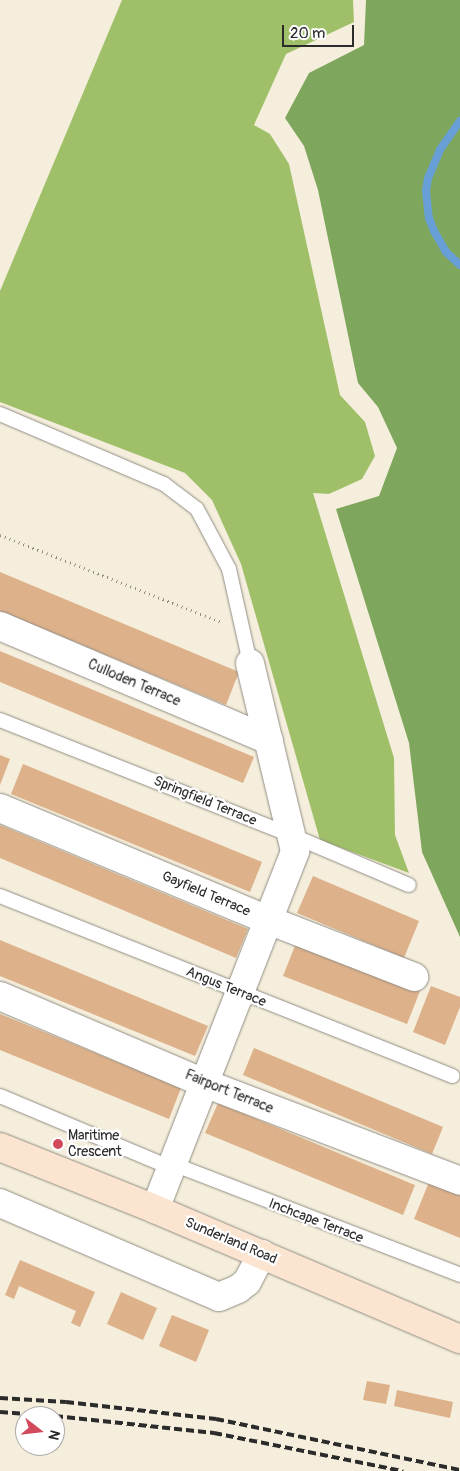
<!DOCTYPE html>
<html>
<head>
<meta charset="utf-8">
<style>
	body { margin:0 }
	#map { position:relative; width:460px; height:1471px; overflow:hidden; background:#f5eedc; font-family:Pangolin,sans-serif }
	div>[style] { position:absolute }
	.green>* { inset:0; background:#9fc069 }
	.forest>* { inset:0; background:#7fa65d }
	.stream>* { height:8px; margin:-4px; padding:0 4px; transform-origin:4px; border-radius:4px; background:#689fd6 }
	.building>* { inset:0; background:#ddb18a }
	.path>* { height:3px; margin-top:-1.5px; transform-origin:0; background:repeating-linear-gradient(90deg,#908c84 0 1px,transparent 0 5px) }
	.roads { filter:drop-shadow(0 0 1px #908c84) drop-shadow(0 0 1px #908c84) }
	.lane>* { height:14px; margin:-7px; padding:0 7px; transform-origin:7px; border-radius:7px; background:#fff }
	.street>* { height:28px; margin:-14px; padding:0 14px; transform-origin:14px; border-radius:14px; background:#fff }
	.secondary>* { height:28px; margin:-14px; padding:0 14px; transform-origin:14px; border-radius:14px; background:#fce5d0 }
	.rail>* { height:4px; margin-top:-2px; transform-origin:0; background:repeating-linear-gradient(90deg,#2b2b2b 0 8px,transparent 0 12px) }
	.dots>* { width:14px; height:14px; translate:-50% -50%; box-sizing:border-box; border:2px solid #fff; border-radius:50% }
	span { translate:-50% -50%; white-space:nowrap; text-align:center; line-height:1.15; -webkit-text-stroke:4.5px #fff; paint-order:stroke }
	.street-label { font-size:14px; color:#2b2b2b }
	.poi-label { font-size:14px; color:#2b2b2b }
	.left { translate:0 -50%; text-align:left }
	.north { position:absolute; left:15px; top:1406px; width:50px; height:50px; box-sizing:border-box; background:#fff; border:1px solid #aaa; border-radius:50%; rotate:106deg; font-size:14px; font-weight:700; line-height:20px; text-align:center; color:#2b2b2b }
	.north::after { content:''; display:block; margin:auto; width:18px; height:22px; background:#d1495b; clip-path:polygon(50% 0,100% 100%,50% 72%,0 100%) }
	.scale { position:absolute; left:282px; top:25px; width:72px; height:22px; box-sizing:border-box; border:2px solid #2b2b2b; border-top:0; padding-left:6px; font-size:15px; line-height:18px; white-space:nowrap; color:#2b2b2b; -webkit-text-stroke:4px #fff; paint-order:stroke }
</style>
</head>
<body>
<div id="map">
	<div class="green">
		<i style="clip-path:polygon(122px 0,353px 0,354px 22px,286px 54px,254px 125px,270px 134px,289px 164px,340px 395px,365px 422px,375px 456px,362px 479px,329px 494px,313px 493px,394px 758px,395px 835px,409px 873px,320px 840px,241px 564px,212px 500px,185px 473px,0 402px,0 291px)"></i>
	</div>
	<div class="forest">
		<i style="clip-path:polygon(366px 0,460px 0,460px 937px,422px 852px,409px 743px,336px 509px,379px 496px,397px 448px,378px 407px,358px 383px,318px 190px,304px 146px,285px 118px,309px 73px,364px 45px)"></i>
	</div>
	<div class="stream">
		<i style="left:460px;top:121px;width:35px;rotate:125deg"></i>
		<i style="left:440px;top:150px;width:30px;rotate:113deg"></i>
		<i style="left:428px;top:178px;width:13px;rotate:99deg"></i>
		<i style="left:426px;top:191px;width:27px;rotate:84deg"></i>
		<i style="left:429px;top:218px;width:14px;rotate:69deg"></i>
		<i style="left:434px;top:231px;width:24px;rotate:60deg"></i>
		<i style="left:446px;top:252px;width:19px;rotate:43deg"></i>
	</div>
	<div class="building">
		<i style="clip-path:polygon(0 572px,239px 672px,226px 705px,0 611px)"></i>
		<i style="clip-path:polygon(0 651px,254px 757px,243px 783px,0 682px)"></i>
		<i style="clip-path:polygon(0 755px,10px 759px,0 785px)"></i>
		<i style="clip-path:polygon(23px 764px,262px 862px,250px 892px,11px 794px)"></i>
		<i style="clip-path:polygon(0 825px,248px 929px,236px 958px,0 858px)"></i>
		<i style="clip-path:polygon(313px 876px,419px 921px,404px 958px,297px 913px)"></i>
		<i style="clip-path:polygon(0 940px,208px 1026px,195px 1056px,0 976px)"></i>
		<i style="clip-path:polygon(296px 943px,420px 991px,407px 1024px,283px 976px)"></i>
		<i style="clip-path:polygon(431px 986px,460px 997px,460px 1007px,445px 1045px,413px 1032px)"></i>
		<i style="clip-path:polygon(0 1014px,181px 1088px,169px 1119px,0 1050px)"></i>
		<i style="clip-path:polygon(254px 1048px,443px 1127px,432px 1154px,243px 1075px)"></i>
		<i style="clip-path:polygon(218px 1103px,415px 1185px,403px 1215px,205px 1133px)"></i>
		<i style="clip-path:polygon(429px 1182px,460px 1194px,460px 1238px,414px 1219px)"></i>
		<i style="clip-path:polygon(20px 1260px,95px 1292px,80px 1327px,71px 1323px,76px 1311px,19px 1286px,14px 1299px,5px 1295px)"></i>
		<i style="clip-path:polygon(121px 1292px,157px 1308px,143px 1340px,107px 1324px)"></i>
		<i style="clip-path:polygon(172px 1315px,209px 1330px,196px 1362px,159px 1346px)"></i>
		<i style="clip-path:polygon(367px 1381px,390px 1385px,386px 1404px,363px 1400px)"></i>
		<i style="clip-path:polygon(397px 1390px,453px 1402px,450px 1418px,394px 1406px)"></i>
	</div>
	<div class="path">
		<i style="left:0;top:535px;width:238px;rotate:21.5deg"></i>
	</div>
	<div class="roads">
		<div class="lane">
			<i style="left:0;top:414px;width:178px;rotate:23.1deg"></i>
			<i style="left:164px;top:484px;width:41px;rotate:37.1deg"></i>
			<i style="left:197px;top:509px;width:68px;rotate:61.9deg"></i>
			<i style="left:229px;top:569px;width:96px;rotate:77.4deg"></i>
			<i style="left:0;top:720px;width:313px;rotate:21.6deg"></i>
			<i style="left:291px;top:835px;width:128px;rotate:23deg"></i>
			<i style="left:0;top:896px;width:487px;rotate:21.7deg"></i>
			<i style="left:0;top:1096px;width:186px;rotate:22.8deg"></i>
			<i style="left:173px;top:1164px;width:308px;rotate:21.1deg"></i>
		</div>
		<div class="street">
			<i style="left:0;top:626px;width:292px;rotate:23deg"></i>
			<i style="left:0;top:808px;width:290px;rotate:22.7deg"></i>
			<i style="left:268px;top:920px;width:157px;rotate:21.3deg"></i>
			<i style="left:0;top:996px;width:222px;rotate:23.1deg"></i>
			<i style="left:204px;top:1083px;width:274px;rotate:20.9deg"></i>
			<i style="left:0;top:1203px;width:238px;rotate:23.2deg"></i>
			<i style="left:219px;top:1297px;width:21px;rotate:-23deg"></i>
			<i style="left:238px;top:1289px;width:11px;rotate:-38deg"></i>
			<i style="left:247px;top:1282px;width:32px;rotate:-62deg"></i>
			<i style="left:155px;top:1209px;width:384px;rotate:-68.6deg"></i>
			<i style="left:295px;top:851px;width:193px;rotate:-103.5deg"></i>
		</div>
		<div class="secondary">
			<i style="left:0;top:1147px;width:167px;rotate:21.8deg"></i>
			<i style="left:155px;top:1209px;width:332px;rotate:23.1deg"></i>
		</div>
	</div>
	<div class="rail">
		<i style="left:0;top:1398px;width:66px;rotate:3.5deg"></i>
		<i style="left:66px;top:1402px;width:151px;rotate:6.5deg"></i>
		<i style="left:216px;top:1419px;width:249px;rotate:11.8deg"></i>
		<i style="left:0;top:1412px;width:53px;rotate:4.3deg"></i>
		<i style="left:55px;top:1416px;width:160px;rotate:6.1deg"></i>
		<i style="left:214px;top:1433px;width:193px;rotate:11.4deg"></i>
	</div>
	<div class="dots">
		<i style="left:58px;top:1144px;background:#d1495b"></i>
	</div>
	<div class="street-label">
		<span style="left:134px;top:683px;rotate:23deg">Culloden Terrace</span>
		<span style="left:205px;top:801px;rotate:22deg">Springfield Terrace</span>
		<span style="left:206px;top:894px;rotate:23deg">Gayfield Terrace</span>
		<span style="left:226px;top:987px;rotate:22deg">Angus Terrace</span>
		<span style="left:229px;top:1092px;rotate:22deg">Fairport Terrace</span>
		<span style="left:316px;top:1221px;rotate:21deg">Inchcape Terrace</span>
		<span style="left:231px;top:1241px;rotate:23deg">Sunderland Road</span>
	</div>
	<div class="poi-label">
		<span class="left" style="left:68px;top:1144px">Maritime<br>Crescent</span>
	</div>
	<div class="north">N</div>
	<div class="scale">20 m</div>
</div>
</body>
</html>
